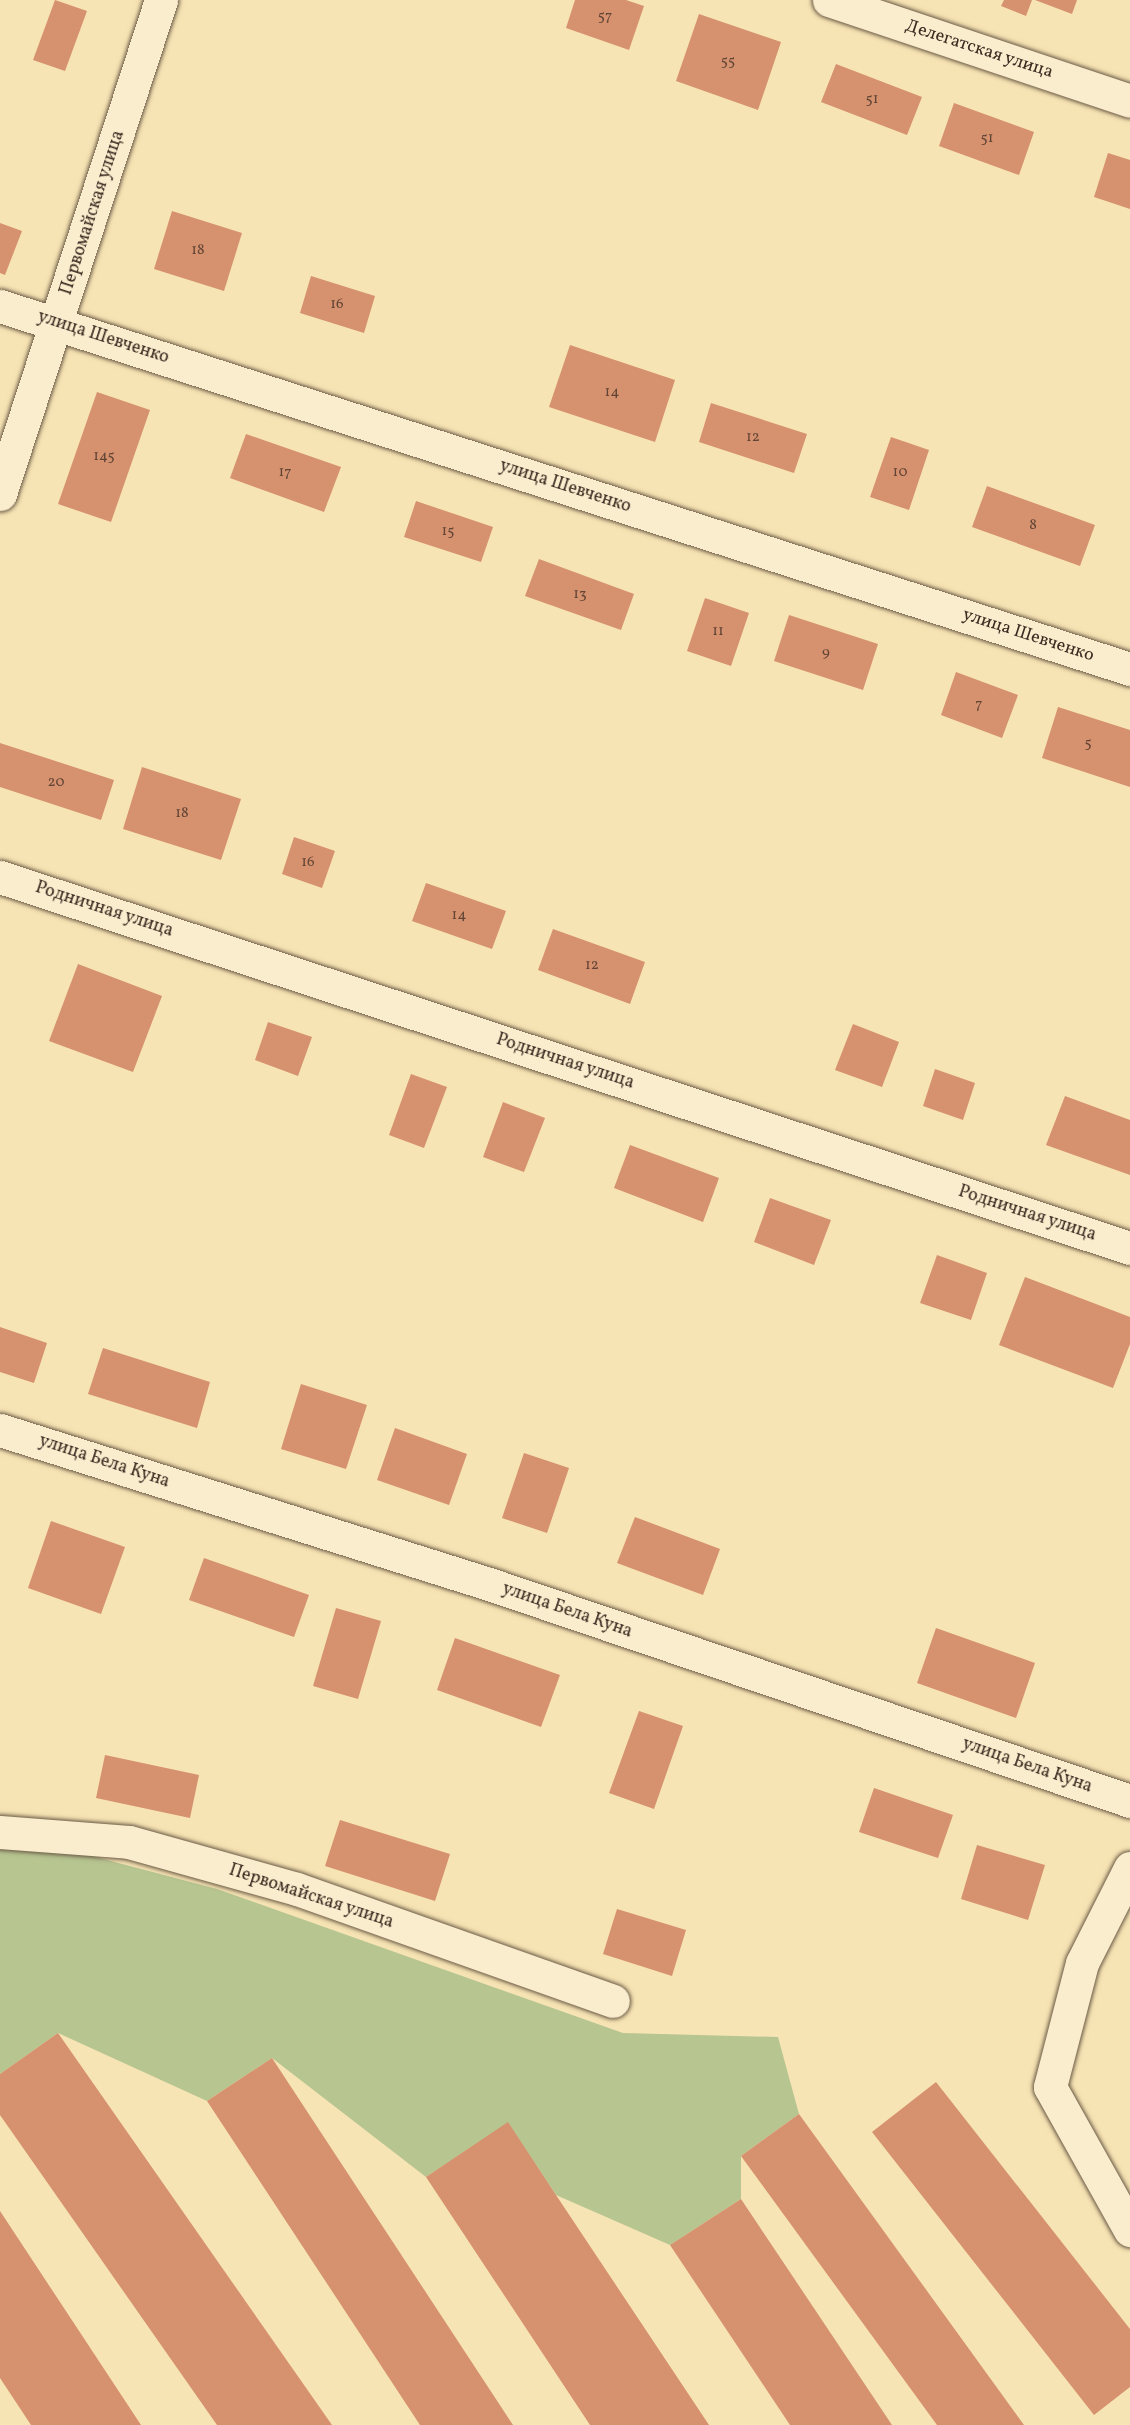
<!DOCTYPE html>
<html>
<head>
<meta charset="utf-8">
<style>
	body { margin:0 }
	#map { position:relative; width:1130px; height:2425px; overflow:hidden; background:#f7e4b4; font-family:Vollkorn,serif }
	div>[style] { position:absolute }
	.green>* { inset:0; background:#b7c591 }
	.building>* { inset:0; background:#d6916f }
	.roads { filter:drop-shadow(0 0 2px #6b5a46) drop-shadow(0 0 2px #6b5a46) }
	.minor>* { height:33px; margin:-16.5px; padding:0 16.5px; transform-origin:16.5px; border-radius:16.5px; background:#faedce }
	span { translate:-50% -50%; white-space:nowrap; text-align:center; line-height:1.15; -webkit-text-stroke:6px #faedce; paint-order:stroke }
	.number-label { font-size:15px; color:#624535 }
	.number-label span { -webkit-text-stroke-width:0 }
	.street-label { font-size:18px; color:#3c2c22 }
</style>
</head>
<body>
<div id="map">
	<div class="green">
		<i style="clip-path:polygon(0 1841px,58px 1847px,217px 1889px,623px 2033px,778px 2037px,799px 2114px,741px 2156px,741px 2199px,670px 2245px,556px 2195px,508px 2123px,426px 2177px,272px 2058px,207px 2101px,58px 2033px,0 2074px)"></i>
	</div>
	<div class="building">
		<i style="clip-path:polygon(55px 0,87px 11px,65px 71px,33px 60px)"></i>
		<i style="clip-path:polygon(575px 0,626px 0,644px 6px,629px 50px,566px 28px)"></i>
		<i style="clip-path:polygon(1004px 0,1032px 0,1026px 16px,1001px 6px)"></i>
		<i style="clip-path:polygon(1035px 0,1077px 0,1072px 14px)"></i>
		<i style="clip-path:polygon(699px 14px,781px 42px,758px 110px,676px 81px)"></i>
		<i style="clip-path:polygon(836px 64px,922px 97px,907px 135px,821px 102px)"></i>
		<i style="clip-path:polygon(954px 103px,1034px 132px,1019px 175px,939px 146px)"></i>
		<i style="clip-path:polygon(1108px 153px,1130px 160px,1130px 209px,1094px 197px)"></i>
		<i style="clip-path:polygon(172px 211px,242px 233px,224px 291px,154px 269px)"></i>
		<i style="clip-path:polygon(0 223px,22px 231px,5px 275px,0 273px)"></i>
		<i style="clip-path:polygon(311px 276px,375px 296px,364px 333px,300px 313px)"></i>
		<i style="clip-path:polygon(570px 345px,675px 380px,655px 442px,549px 407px)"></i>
		<i style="clip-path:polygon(97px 392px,150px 410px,111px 522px,58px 504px)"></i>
		<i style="clip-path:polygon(711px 403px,807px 434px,794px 473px,699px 442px)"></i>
		<i style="clip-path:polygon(246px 434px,341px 467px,324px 512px,230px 478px)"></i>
		<i style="clip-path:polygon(891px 437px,929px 450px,909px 510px,870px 497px)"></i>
		<i style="clip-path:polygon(987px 486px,1095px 525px,1080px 566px,972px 527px)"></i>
		<i style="clip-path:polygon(416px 501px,493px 527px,481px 562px,404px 537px)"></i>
		<i style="clip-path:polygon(539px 559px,634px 594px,621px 630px,525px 596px)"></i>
		<i style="clip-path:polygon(705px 598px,749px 613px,731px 666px,687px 651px)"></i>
		<i style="clip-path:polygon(789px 615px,878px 644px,863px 690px,774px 661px)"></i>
		<i style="clip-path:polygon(956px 672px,1018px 695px,1002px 738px,941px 715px)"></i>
		<i style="clip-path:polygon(1058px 707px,1130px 730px,1130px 787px,1042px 758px)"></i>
		<i style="clip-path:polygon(0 743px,114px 780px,101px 820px,0 787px)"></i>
		<i style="clip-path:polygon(142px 767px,241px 799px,221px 860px,123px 829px)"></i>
		<i style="clip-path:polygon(294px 837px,335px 851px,322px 888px,282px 874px)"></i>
		<i style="clip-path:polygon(426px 883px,506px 911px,492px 949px,412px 921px)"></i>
		<i style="clip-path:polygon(553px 929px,645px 962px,630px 1004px,538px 970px)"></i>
		<i style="clip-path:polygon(78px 964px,162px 996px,133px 1072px,49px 1041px)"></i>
		<i style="clip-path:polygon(268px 1022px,312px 1037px,298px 1076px,255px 1060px)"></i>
		<i style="clip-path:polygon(853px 1024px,899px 1042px,882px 1087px,835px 1070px)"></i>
		<i style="clip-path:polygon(935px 1069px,975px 1083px,963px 1120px,923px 1106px)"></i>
		<i style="clip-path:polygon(411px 1074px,447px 1087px,424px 1148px,389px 1135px)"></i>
		<i style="clip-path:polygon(1065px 1096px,1130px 1120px,1130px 1175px,1046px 1145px)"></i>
		<i style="clip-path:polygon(503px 1102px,545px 1118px,524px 1172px,483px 1157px)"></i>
		<i style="clip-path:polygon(630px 1145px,719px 1178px,703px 1222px,614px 1188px)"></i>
		<i style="clip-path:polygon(770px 1198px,831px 1220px,814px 1265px,754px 1242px)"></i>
		<i style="clip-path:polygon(937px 1255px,987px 1273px,971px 1320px,920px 1303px)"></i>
		<i style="clip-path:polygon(1025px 1277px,1130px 1317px,1130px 1344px,1113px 1388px,999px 1345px)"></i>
		<i style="clip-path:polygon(0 1327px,47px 1343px,34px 1383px,0 1372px)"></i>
		<i style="clip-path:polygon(103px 1348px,210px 1382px,197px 1428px,88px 1394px)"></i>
		<i style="clip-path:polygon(301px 1384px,367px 1405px,346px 1469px,281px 1449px)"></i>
		<i style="clip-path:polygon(395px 1428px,467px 1454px,449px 1505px,377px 1480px)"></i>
		<i style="clip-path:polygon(524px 1453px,569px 1468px,547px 1533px,502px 1518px)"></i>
		<i style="clip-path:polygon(635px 1517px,720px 1549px,703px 1595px,617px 1563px)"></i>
		<i style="clip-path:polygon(51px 1521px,125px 1547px,101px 1614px,28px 1588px)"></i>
		<i style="clip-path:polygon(204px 1558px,309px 1595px,294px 1637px,189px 1600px)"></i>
		<i style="clip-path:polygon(336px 1608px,381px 1621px,358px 1699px,313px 1686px)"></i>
		<i style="clip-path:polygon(936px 1628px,1035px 1663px,1016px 1718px,917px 1683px)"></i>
		<i style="clip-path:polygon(455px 1638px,560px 1675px,541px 1727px,437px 1690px)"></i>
		<i style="clip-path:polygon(639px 1711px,683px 1726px,654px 1809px,609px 1793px)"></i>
		<i style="clip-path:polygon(105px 1755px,199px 1775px,190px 1818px,96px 1798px)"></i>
		<i style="clip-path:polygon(874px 1788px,953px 1815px,938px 1858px,859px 1832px)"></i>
		<i style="clip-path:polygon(340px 1820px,450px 1854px,435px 1901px,325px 1866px)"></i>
		<i style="clip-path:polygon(977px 1845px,1045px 1865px,1028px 1920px,961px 1899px)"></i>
		<i style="clip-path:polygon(617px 1909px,686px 1930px,672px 1976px,603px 1954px)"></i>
		<i style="clip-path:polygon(58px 2033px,332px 2425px,217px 2425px,0 2115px,0 2074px)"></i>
		<i style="clip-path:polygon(272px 2058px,513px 2425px,420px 2425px,207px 2101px)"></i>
		<i style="clip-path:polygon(936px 2082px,1130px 2329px,1130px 2387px,1094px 2415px,872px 2132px)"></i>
		<i style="clip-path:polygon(799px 2114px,1024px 2425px,937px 2425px,741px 2156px)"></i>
		<i style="clip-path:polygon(508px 2122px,556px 2195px,709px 2425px,590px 2425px,426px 2177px)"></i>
		<i style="clip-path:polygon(741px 2199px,892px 2425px,790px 2425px,670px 2245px)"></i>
		<i style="clip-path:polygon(0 2211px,141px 2425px,31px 2425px,0 2378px)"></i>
	</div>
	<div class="roads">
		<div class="minor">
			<i style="left:829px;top:0;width:317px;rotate:18.5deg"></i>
			<i style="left:0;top:306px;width:1187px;rotate:17.81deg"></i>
			<i style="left:0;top:494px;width:520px;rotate:-71.95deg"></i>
			<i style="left:0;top:877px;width:1189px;rotate:18.18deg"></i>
			<i style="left:0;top:1430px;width:513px;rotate:17.48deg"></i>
			<i style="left:489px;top:1584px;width:677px;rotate:18.7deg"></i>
			<i style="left:0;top:1832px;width:129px;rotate:4.4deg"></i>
			<i style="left:129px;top:1842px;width:174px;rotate:15.6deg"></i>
			<i style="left:297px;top:1889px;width:335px;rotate:19.5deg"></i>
			<i style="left:1130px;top:1868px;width:106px;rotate:116.8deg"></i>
			<i style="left:1082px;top:1963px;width:128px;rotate:104.5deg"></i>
			<i style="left:1050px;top:2087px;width:164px;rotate:60.8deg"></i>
		</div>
	</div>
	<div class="number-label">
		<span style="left:605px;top:17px">57</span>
		<span style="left:728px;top:62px">55</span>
		<span style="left:872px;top:100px">51</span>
		<span style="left:987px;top:139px">51</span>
		<span style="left:198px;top:251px">18</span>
		<span style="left:337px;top:305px">16</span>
		<span style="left:612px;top:393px">14</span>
		<span style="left:753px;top:438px">12</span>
		<span style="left:104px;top:457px">145</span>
		<span style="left:285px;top:473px">17</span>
		<span style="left:900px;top:473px">10</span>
		<span style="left:1033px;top:526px">8</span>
		<span style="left:448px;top:532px">15</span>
		<span style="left:580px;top:595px">13</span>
		<span style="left:718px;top:632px">11</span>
		<span style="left:826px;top:653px">9</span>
		<span style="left:979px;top:705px">7</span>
		<span style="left:1088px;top:744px">5</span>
		<span style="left:56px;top:783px">20</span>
		<span style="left:182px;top:814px">18</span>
		<span style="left:308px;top:863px">16</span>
		<span style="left:459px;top:916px">14</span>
		<span style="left:592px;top:966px">12</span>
	</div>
	<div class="street-label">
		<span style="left:979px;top:50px;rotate:18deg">Делегатская улица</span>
		<span style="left:93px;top:213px;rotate:-72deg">Первомайская улица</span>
		<span style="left:103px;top:338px;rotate:18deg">улица Шевченко</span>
		<span style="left:565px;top:487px;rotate:18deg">улица Шевченко</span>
		<span style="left:1028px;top:636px;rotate:18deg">улица Шевченко</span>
		<span style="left:104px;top:910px;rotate:18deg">Родничная улица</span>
		<span style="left:565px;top:1062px;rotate:18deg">Родничная улица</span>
		<span style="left:1027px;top:1214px;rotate:18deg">Родничная улица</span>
		<span style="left:104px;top:1462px;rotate:18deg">улица Бела Куна</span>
		<span style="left:567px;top:1611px;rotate:19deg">улица Бела Куна</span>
		<span style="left:1027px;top:1766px;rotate:19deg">улица Бела Куна</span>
		<span style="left:311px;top:1897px;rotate:18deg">Первомайская улица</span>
	</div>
</div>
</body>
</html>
